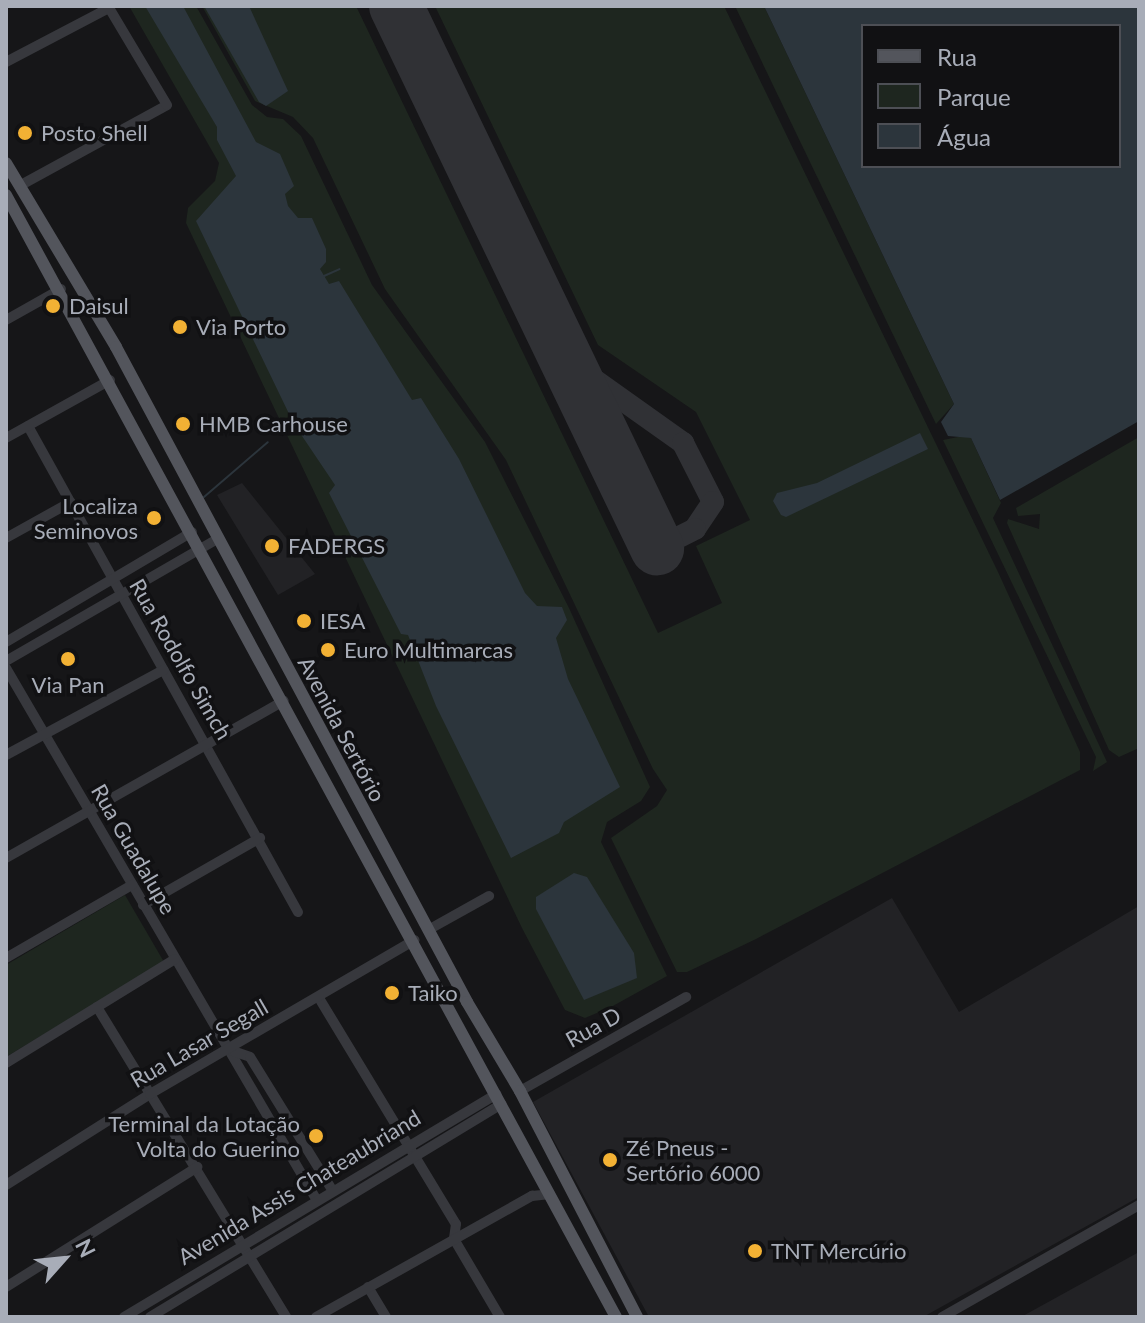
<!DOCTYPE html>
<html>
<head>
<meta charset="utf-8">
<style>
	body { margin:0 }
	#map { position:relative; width:1145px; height:1323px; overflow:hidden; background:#161618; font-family:Lato,sans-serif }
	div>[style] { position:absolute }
	.built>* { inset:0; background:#222225 }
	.green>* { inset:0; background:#1e261f }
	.water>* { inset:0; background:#2c353c }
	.stream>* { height:2px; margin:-1px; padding:0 1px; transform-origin:1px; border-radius:1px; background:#2c353c }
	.taxiway>* { height:22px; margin:-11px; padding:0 11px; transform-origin:11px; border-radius:11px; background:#303135 }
	.runway>* { height:54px; margin:-27px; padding:0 27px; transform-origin:27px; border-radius:27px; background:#303135 }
	.minor>* { height:10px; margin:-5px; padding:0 5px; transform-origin:5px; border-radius:5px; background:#37383d }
	.major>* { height:12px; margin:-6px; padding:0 6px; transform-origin:6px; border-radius:6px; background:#53555c }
	.dots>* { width:22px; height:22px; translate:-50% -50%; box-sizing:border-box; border:4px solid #111113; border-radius:50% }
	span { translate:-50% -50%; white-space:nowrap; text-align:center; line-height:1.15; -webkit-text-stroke:7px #111113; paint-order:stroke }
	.poi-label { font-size:22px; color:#a8adb8 }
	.left { translate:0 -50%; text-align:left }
	.right { translate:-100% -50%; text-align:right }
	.street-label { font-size:22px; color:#a8adb8 }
	.frame { position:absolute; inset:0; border:8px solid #a8adb8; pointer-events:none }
	.legend { position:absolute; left:861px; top:24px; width:260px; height:144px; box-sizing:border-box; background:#111113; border:2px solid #4d4f55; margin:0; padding:10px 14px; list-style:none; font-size:24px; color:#a8adb8 }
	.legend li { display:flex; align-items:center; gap:16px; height:40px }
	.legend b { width:40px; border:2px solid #4d4f55 }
	.north { position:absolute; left:24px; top:1219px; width:80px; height:80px; -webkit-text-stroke:6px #111113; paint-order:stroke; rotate:63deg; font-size:22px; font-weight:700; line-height:32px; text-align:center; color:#a8adb8 }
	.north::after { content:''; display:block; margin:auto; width:28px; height:36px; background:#a8adb8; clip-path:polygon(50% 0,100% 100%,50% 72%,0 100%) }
</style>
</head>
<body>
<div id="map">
	<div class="built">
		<i style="clip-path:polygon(242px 483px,315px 574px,278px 595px,217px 495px)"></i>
		<i style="clip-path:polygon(892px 898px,959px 1012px,1139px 906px,1139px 1197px,923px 1317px,649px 1317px,533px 1102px)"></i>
		<i style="clip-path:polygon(1139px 1252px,1139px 1317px,1021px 1317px)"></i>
	</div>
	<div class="green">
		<i style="clip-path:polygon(129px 6px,196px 6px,252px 105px,267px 117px,283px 119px,301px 136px,372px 285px,485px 442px,569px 608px,650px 787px,641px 801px,607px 822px,601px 842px,667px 976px,611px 1007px,585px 1018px,565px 1010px,522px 928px,186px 223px,188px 208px,215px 181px,219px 163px)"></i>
		<i style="clip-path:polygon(202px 6px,356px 6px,658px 633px,722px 603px,696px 546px,750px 520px,696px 412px,598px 345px,435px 6px,724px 6px,998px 572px,1080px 752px,1080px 770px,756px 939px,687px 972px,677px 972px,611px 838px,657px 806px,667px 790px,653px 769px,506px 460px,385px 289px,313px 138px,293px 117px,255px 101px)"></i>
		<i style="clip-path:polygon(735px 6px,764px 6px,954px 404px,936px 424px)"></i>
		<i style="clip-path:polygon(963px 436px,971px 438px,1001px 503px,993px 518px,1107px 762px,1093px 771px,1096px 757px,943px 440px)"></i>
		<i style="clip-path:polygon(1139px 437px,1139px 748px,1119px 757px,1109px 750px,1007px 523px,1008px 519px,1039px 529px,1040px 514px,1018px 516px,1016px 508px)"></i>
		<i style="clip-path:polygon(125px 895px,164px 962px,6px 1057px,6px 965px)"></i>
	</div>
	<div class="water">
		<i style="clip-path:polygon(145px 6px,183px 6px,256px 142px,280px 154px,294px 186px,285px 194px,288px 206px,298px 218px,312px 218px,326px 249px,326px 262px,320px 269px,329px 284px,339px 281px,412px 400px,421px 398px,459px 459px,525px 593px,537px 606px,562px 607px,567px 620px,556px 638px,568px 679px,620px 787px,564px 822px,559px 833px,511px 858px,436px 706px,408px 635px,401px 634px,329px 493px,335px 485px,300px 433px,287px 424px,292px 420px,196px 221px,236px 176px,217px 140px,217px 127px)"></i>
		<i style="clip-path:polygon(204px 6px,249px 6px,288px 91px,266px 106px,259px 102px)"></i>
		<i style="clip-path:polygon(evenodd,764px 6px,1139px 6px,1139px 421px,1000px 500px,971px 438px,948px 436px,941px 422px,954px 404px,764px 6px,863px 26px,1119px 26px,1119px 166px,863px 166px,863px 26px)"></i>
		<i style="clip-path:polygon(920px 433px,928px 449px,786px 517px,781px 515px,773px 501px,777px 493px,817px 483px)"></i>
		<i style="clip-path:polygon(574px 873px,587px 877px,634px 953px,637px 978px,584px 1000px,536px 909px,536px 897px)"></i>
	</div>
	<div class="stream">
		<i style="left:324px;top:276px;width:17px;rotate:-24deg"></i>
		<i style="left:204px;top:497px;width:84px;rotate:-40.7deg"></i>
	</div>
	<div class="taxiway">
		<i style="left:528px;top:280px;width:103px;rotate:60.2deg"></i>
		<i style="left:579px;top:369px;width:128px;rotate:35.4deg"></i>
		<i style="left:683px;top:443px;width:66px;rotate:63deg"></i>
		<i style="left:713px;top:502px;width:32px;rotate:124deg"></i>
		<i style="left:695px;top:529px;width:42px;rotate:153.4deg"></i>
	</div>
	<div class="runway">
		<i style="left:396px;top:6px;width:602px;rotate:64.29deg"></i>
	</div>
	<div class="minor">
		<i style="left:6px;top:62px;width:116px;rotate:-27.7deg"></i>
		<i style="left:21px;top:185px;width:166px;rotate:-28.7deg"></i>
		<i style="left:167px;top:105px;width:115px;rotate:-120.8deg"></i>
		<i style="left:6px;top:320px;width:63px;rotate:-29.4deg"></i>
		<i style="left:28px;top:426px;width:556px;rotate:60.95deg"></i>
		<i style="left:6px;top:438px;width:119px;rotate:-29.1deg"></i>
		<i style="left:6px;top:538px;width:74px;rotate:-29deg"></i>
		<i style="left:6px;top:642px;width:216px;rotate:-30.6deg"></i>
		<i style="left:6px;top:661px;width:242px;rotate:-30deg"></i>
		<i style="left:6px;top:668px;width:615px;rotate:59.72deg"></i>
		<i style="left:6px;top:755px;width:179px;rotate:-28.4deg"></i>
		<i style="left:6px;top:858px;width:319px;rotate:-29.5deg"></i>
		<i style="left:143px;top:905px;width:135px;rotate:-29.8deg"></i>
		<i style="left:428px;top:930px;width:70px;rotate:-29.1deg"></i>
		<i style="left:6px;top:958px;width:146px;rotate:-30.1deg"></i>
		<i style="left:319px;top:998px;width:264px;rotate:58.8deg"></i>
		<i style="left:456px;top:1224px;width:15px;rotate:98deg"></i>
		<i style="left:454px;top:1239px;width:91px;rotate:59.5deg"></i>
		<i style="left:97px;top:1007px;width:363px;rotate:58.6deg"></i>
		<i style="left:227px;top:1049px;width:24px;rotate:19deg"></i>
		<i style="left:250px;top:1057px;width:156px;rotate:58.3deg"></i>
		<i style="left:6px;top:1063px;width:198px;rotate:-31.6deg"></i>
		<i style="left:520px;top:1091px;width:191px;rotate:-29.5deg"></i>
		<i style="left:6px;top:1185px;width:170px;rotate:-32.3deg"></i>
		<i style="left:150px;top:1094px;width:306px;rotate:-30.2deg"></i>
		<i style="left:6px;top:1287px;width:226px;rotate:-32.1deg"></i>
		<i style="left:368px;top:1287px;width:35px;rotate:59deg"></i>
		<i style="left:124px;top:1317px;width:434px;rotate:-30.9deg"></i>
		<i style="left:150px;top:1317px;width:411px;rotate:-31.2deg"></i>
		<i style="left:316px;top:1317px;width:248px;rotate:-29.3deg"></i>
		<i style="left:532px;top:1196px;width:18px;rotate:-6deg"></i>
		<i style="left:942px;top:1317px;width:227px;rotate:-29.6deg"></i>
	</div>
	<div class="major">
		<i style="left:6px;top:163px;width:214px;rotate:59.1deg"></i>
		<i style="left:116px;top:347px;width:743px;rotate:61.81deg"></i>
		<i style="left:467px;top:1002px;width:104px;rotate:59.2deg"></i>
		<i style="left:520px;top:1091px;width:254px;rotate:62.6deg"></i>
		<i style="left:6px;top:195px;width:1277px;rotate:61.47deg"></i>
	</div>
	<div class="dots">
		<i style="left:25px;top:133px;background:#f2b134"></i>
		<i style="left:53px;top:306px;background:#f2b134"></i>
		<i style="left:180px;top:327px;background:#f2b134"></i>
		<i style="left:183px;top:424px;background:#f2b134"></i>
		<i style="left:154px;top:518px;background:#f2b134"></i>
		<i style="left:272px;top:546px;background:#f2b134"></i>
		<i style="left:304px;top:621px;background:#f2b134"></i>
		<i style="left:328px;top:650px;background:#f2b134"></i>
		<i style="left:68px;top:659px;background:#f2b134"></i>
		<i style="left:392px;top:993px;background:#f2b134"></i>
		<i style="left:316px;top:1136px;background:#f2b134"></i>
		<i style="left:610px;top:1160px;background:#f2b134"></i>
		<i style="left:755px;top:1251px;background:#f2b134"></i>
	</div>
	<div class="poi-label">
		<span class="left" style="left:41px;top:133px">Posto Shell</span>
		<span class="left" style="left:69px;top:306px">Daisul</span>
		<span class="left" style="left:196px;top:327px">Via Porto</span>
		<span class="left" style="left:199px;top:424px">HMB Carhouse</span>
		<span class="right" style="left:138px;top:518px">Localiza<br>Seminovos</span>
		<span class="left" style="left:288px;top:546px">FADERGS</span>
		<span class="left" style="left:320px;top:621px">IESA</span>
		<span class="left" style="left:344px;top:650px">Euro Multimarcas</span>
		<span style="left:68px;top:685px">Via Pan</span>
		<span class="left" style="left:408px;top:993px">Taiko</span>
		<span class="right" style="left:300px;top:1136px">Terminal da Lotação<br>Volta do Guerino</span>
		<span class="left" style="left:626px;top:1160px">Zé Pneus -<br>Sertório 6000</span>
		<span class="left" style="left:771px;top:1251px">TNT Mercúrio</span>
	</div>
	<div class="street-label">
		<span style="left:181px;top:659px;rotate:60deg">Rua Rodolfo Simch</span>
		<span style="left:342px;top:729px;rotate:62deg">Avenida Sertório</span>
		<span style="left:134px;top:849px;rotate:60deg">Rua Guadalupe</span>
		<span style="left:593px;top:1027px;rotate:-29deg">Rua D</span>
		<span style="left:199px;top:1043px;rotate:-30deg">Rua Lasar Segall</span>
		<span style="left:299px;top:1187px;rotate:-31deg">Avenida Assis Chateaubriand</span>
	</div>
	<div class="frame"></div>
	<ul class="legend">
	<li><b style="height:10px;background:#53555c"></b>Rua</li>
	<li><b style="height:22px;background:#1e261f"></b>Parque</li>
	<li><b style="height:22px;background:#2c353c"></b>Água</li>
	</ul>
	<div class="north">N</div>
</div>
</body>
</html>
